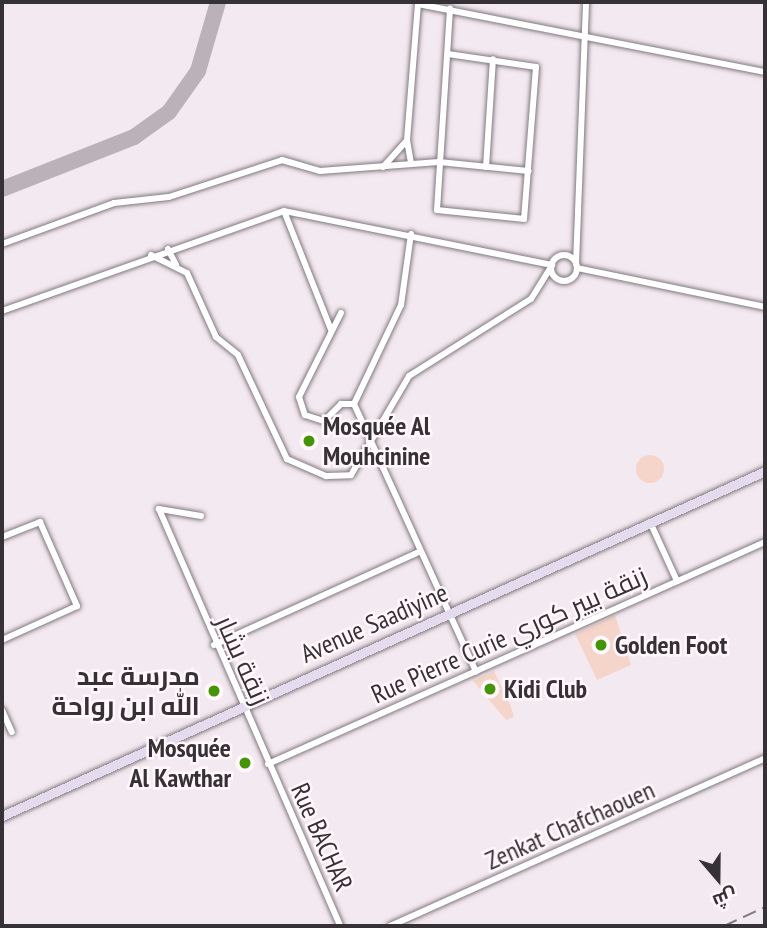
<!DOCTYPE html>
<html>
<head>
<meta charset="utf-8">
<style>
	body { margin:0 }
	#map { position:relative; width:767px; height:928px; overflow:hidden; background:#f3e9f0; font-family:"PT Sans Narrow",Cairo,sans-serif }
	div>[style] { position:absolute }
	.green>* { inset:0; background:#f5d5c9 }
	.round { border-radius:50% }
	.taxiway>* { height:16px; margin:-8px; padding:0 8px; transform-origin:8px; border-radius:8px; background:#bab2b8 }
	.roads { filter:drop-shadow(0 0 2px #82797f) drop-shadow(0 0 2px #82797f) }
	.minor>* { height:6px; margin:-3px; padding:0 3px; transform-origin:3px; border-radius:3px; background:#fff }
	.minor>.ring { margin:-3px; padding:0; box-sizing:content-box; background:none; border:6px solid #fff; border-radius:50% }
	.secondary>* { height:9px; margin:-4.5px; padding:0 4.5px; transform-origin:4.5px; border-radius:4.5px; background:#e4dcee }
	.rail>* { height:2px; margin-top:-1px; transform-origin:0; background:repeating-linear-gradient(90deg,#827b80 0 14px,transparent 0 21px) }
	.dots>* { width:19px; height:19px; translate:-50% -50%; box-sizing:border-box; border:4px solid #fff7fc; border-radius:50% }
	span { translate:-50% -50%; white-space:nowrap; text-align:center; line-height:1.15; -webkit-text-stroke:5px #fff7fc; paint-order:stroke }
	.poi-label { font-size:26px; color:#353134; font-weight:700 }
	.left { translate:0 -50%; text-align:left }
	.right { translate:-100% -50%; text-align:right }
	.street-label { font-size:26px; color:#353134 }
	.frame { position:absolute; inset:0; border:4px solid #353134; pointer-events:none }
	.north { position:absolute; left:683px; top:844px; width:70px; height:70px; -webkit-text-stroke:5px #fff7fc; paint-order:stroke; rotate:160deg; font-size:19px; font-weight:700; line-height:28px; text-align:center; color:#353134 }
	.north::after { content:''; display:block; margin:auto; width:24px; height:32px; background:#353134; clip-path:polygon(50% 0,100% 100%,50% 72%,0 100%) }
</style>
</head>
<body>
<div id="map">
	<div class="green">
		<i class="round" style="left:636px;top:455px;width:28px;height:28px"></i>
		<i style="clip-path:polygon(615px 615px,631px 665px,597px 680px,575px 634px)"></i>
		<i style="clip-path:polygon(494px 671px,511px 707px,514px 717px,506px 720px,473px 681px)"></i>
	</div>
	<div class="taxiway">
		<i style="left:2px;top:189px;width:142px;rotate:-21.5deg"></i>
		<i style="left:134px;top:137px;width:43px;rotate:-35.5deg"></i>
		<i style="left:169px;top:112px;width:50px;rotate:-54.7deg"></i>
		<i style="left:198px;top:71px;width:72px;rotate:-73.8deg"></i>
	</div>
	<div class="roads">
		<div class="minor">
			<i style="left:418px;top:4px;width:354px;rotate:11.1deg"></i>
			<i style="left:448px;top:54px;width:89px;rotate:8.4deg"></i>
			<i style="left:536px;top:67px;width:152px;rotate:94.5deg"></i>
			<i style="left:524px;top:219px;width:87px;rotate:-174.1deg"></i>
			<i style="left:437px;top:210px;width:202px;rotate:-86.3deg"></i>
			<i style="left:411px;top:163px;width:23px;rotate:-100deg"></i>
			<i style="left:407px;top:140px;width:138px;rotate:-85.4deg"></i>
			<i style="left:383px;top:167px;width:36px;rotate:-48deg"></i>
			<i style="left:486px;top:167px;width:108px;rotate:-86.3deg"></i>
			<i style="left:284px;top:211px;width:128px;rotate:68.4deg"></i>
			<i style="left:411px;top:234px;width:72px;rotate:98deg"></i>
			<i style="left:401px;top:305px;width:110px;rotate:115.4deg"></i>
			<i style="left:354px;top:404px;width:294px;rotate:65.5deg"></i>
			<i style="left:2px;top:244px;width:119px;rotate:-20.1deg"></i>
			<i style="left:114px;top:203px;width:55px;rotate:-6.2deg"></i>
			<i style="left:169px;top:197px;width:119px;rotate:-18.1deg"></i>
			<i style="left:282px;top:160px;width:40px;rotate:16deg"></i>
			<i style="left:320px;top:171px;width:119px;rotate:-4.3deg"></i>
			<i style="left:439px;top:162px;width:90px;rotate:5.7deg"></i>
			<i style="left:168px;top:249px;width:18px;rotate:63deg"></i>
			<i style="left:151px;top:255px;width:40px;rotate:26.6deg"></i>
			<i style="left:187px;top:273px;width:70px;rotate:65.6deg"></i>
			<i style="left:216px;top:337px;width:28px;rotate:39deg"></i>
			<i style="left:238px;top:355px;width:115px;rotate:64.8deg"></i>
			<i style="left:287px;top:459px;width:43px;rotate:23.6deg"></i>
			<i style="left:326px;top:476px;width:25px;rotate:-2deg"></i>
			<i style="left:351px;top:475px;width:115px;rotate:-59.6deg"></i>
			<i style="left:409px;top:376px;width:144px;rotate:-32.3deg"></i>
			<i style="left:531px;top:299px;width:40px;rotate:-58deg"></i>
			<i class="ring" style="left:551px;top:255px;width:20px;height:20px"></i>
			<i style="left:576px;top:264px;width:262px;rotate:-87.8deg"></i>
			<i style="left:577px;top:268px;width:192px;rotate:11.7deg"></i>
			<i style="left:2px;top:311px;width:299px;rotate:-19.5deg"></i>
			<i style="left:284px;top:211px;width:273px;rotate:11.4deg"></i>
			<i style="left:341px;top:313px;width:94px;rotate:116.6deg"></i>
			<i style="left:299px;top:397px;width:19px;rotate:72deg"></i>
			<i style="left:305px;top:415px;width:20px;rotate:18deg"></i>
			<i style="left:324px;top:421px;width:24px;rotate:-45deg"></i>
			<i style="left:341px;top:404px;width:13px"></i>
			<i style="left:201px;top:516px;width:43px;rotate:-170.5deg"></i>
			<i style="left:159px;top:509px;width:455px;rotate:66.5deg"></i>
			<i style="left:650px;top:522px;width:65px;rotate:65.4deg"></i>
			<i style="left:2px;top:537px;width:41px;rotate:-21.5deg"></i>
			<i style="left:40px;top:522px;width:92px;rotate:66.2deg"></i>
			<i style="left:77px;top:606px;width:82px;rotate:155.6deg"></i>
			<i style="left:214px;top:645px;width:225px;rotate:-24.4deg"></i>
			<i style="left:2px;top:710px;width:24px;rotate:66deg"></i>
			<i style="left:268px;top:764px;width:544px;rotate:-24.07deg"></i>
			<i style="left:390px;top:926px;width:411px;rotate:-24.1deg"></i>
		</div>
		<div class="secondary">
			<i style="left:2px;top:816px;width:837px;rotate:-24.33deg"></i>
		</div>
	</div>
	<div class="rail">
		<i style="left:724px;top:926px;width:45px;rotate:-24.9deg"></i>
	</div>
	<div class="dots">
		<i style="left:309px;top:441px;background:#429604"></i>
		<i style="left:601px;top:645px;background:#429604"></i>
		<i style="left:490px;top:689px;background:#429604"></i>
		<i style="left:214px;top:691px;background:#429604"></i>
		<i style="left:245px;top:763px;background:#429604"></i>
	</div>
	<div class="poi-label">
		<span class="left" style="left:323px;top:441px">Mosquée Al<br>Mouhcinine</span>
		<span class="left" style="left:615px;top:645px">Golden Foot</span>
		<span class="right" style="left:200px;top:691px">مدرسة عبد<br>الله ابن رواحة</span>
		<span class="left" style="left:504px;top:689px">Kidi Club</span>
		<span class="right" style="left:231px;top:763px">Mosquée<br>Al Kawthar</span>
	</div>
	<div class="street-label">
		<span style="left:374px;top:623px;rotate:-24deg">Avenue Saadiyine</span>
		<span style="left:509px;top:635px;rotate:-24deg">Rue Pierre Curie زنقة بيير كوري</span>
		<span style="left:243px;top:660px;rotate:66deg">زنقة بشار</span>
		<span style="left:570px;top:825px;rotate:-24deg">Zenkat Chafchaouen</span>
		<span style="left:322px;top:837px;rotate:66deg">Rue BACHAR</span>
	</div>
	<div class="frame"></div>
	<div class="north">ش</div>
</div>
</body>
</html>
